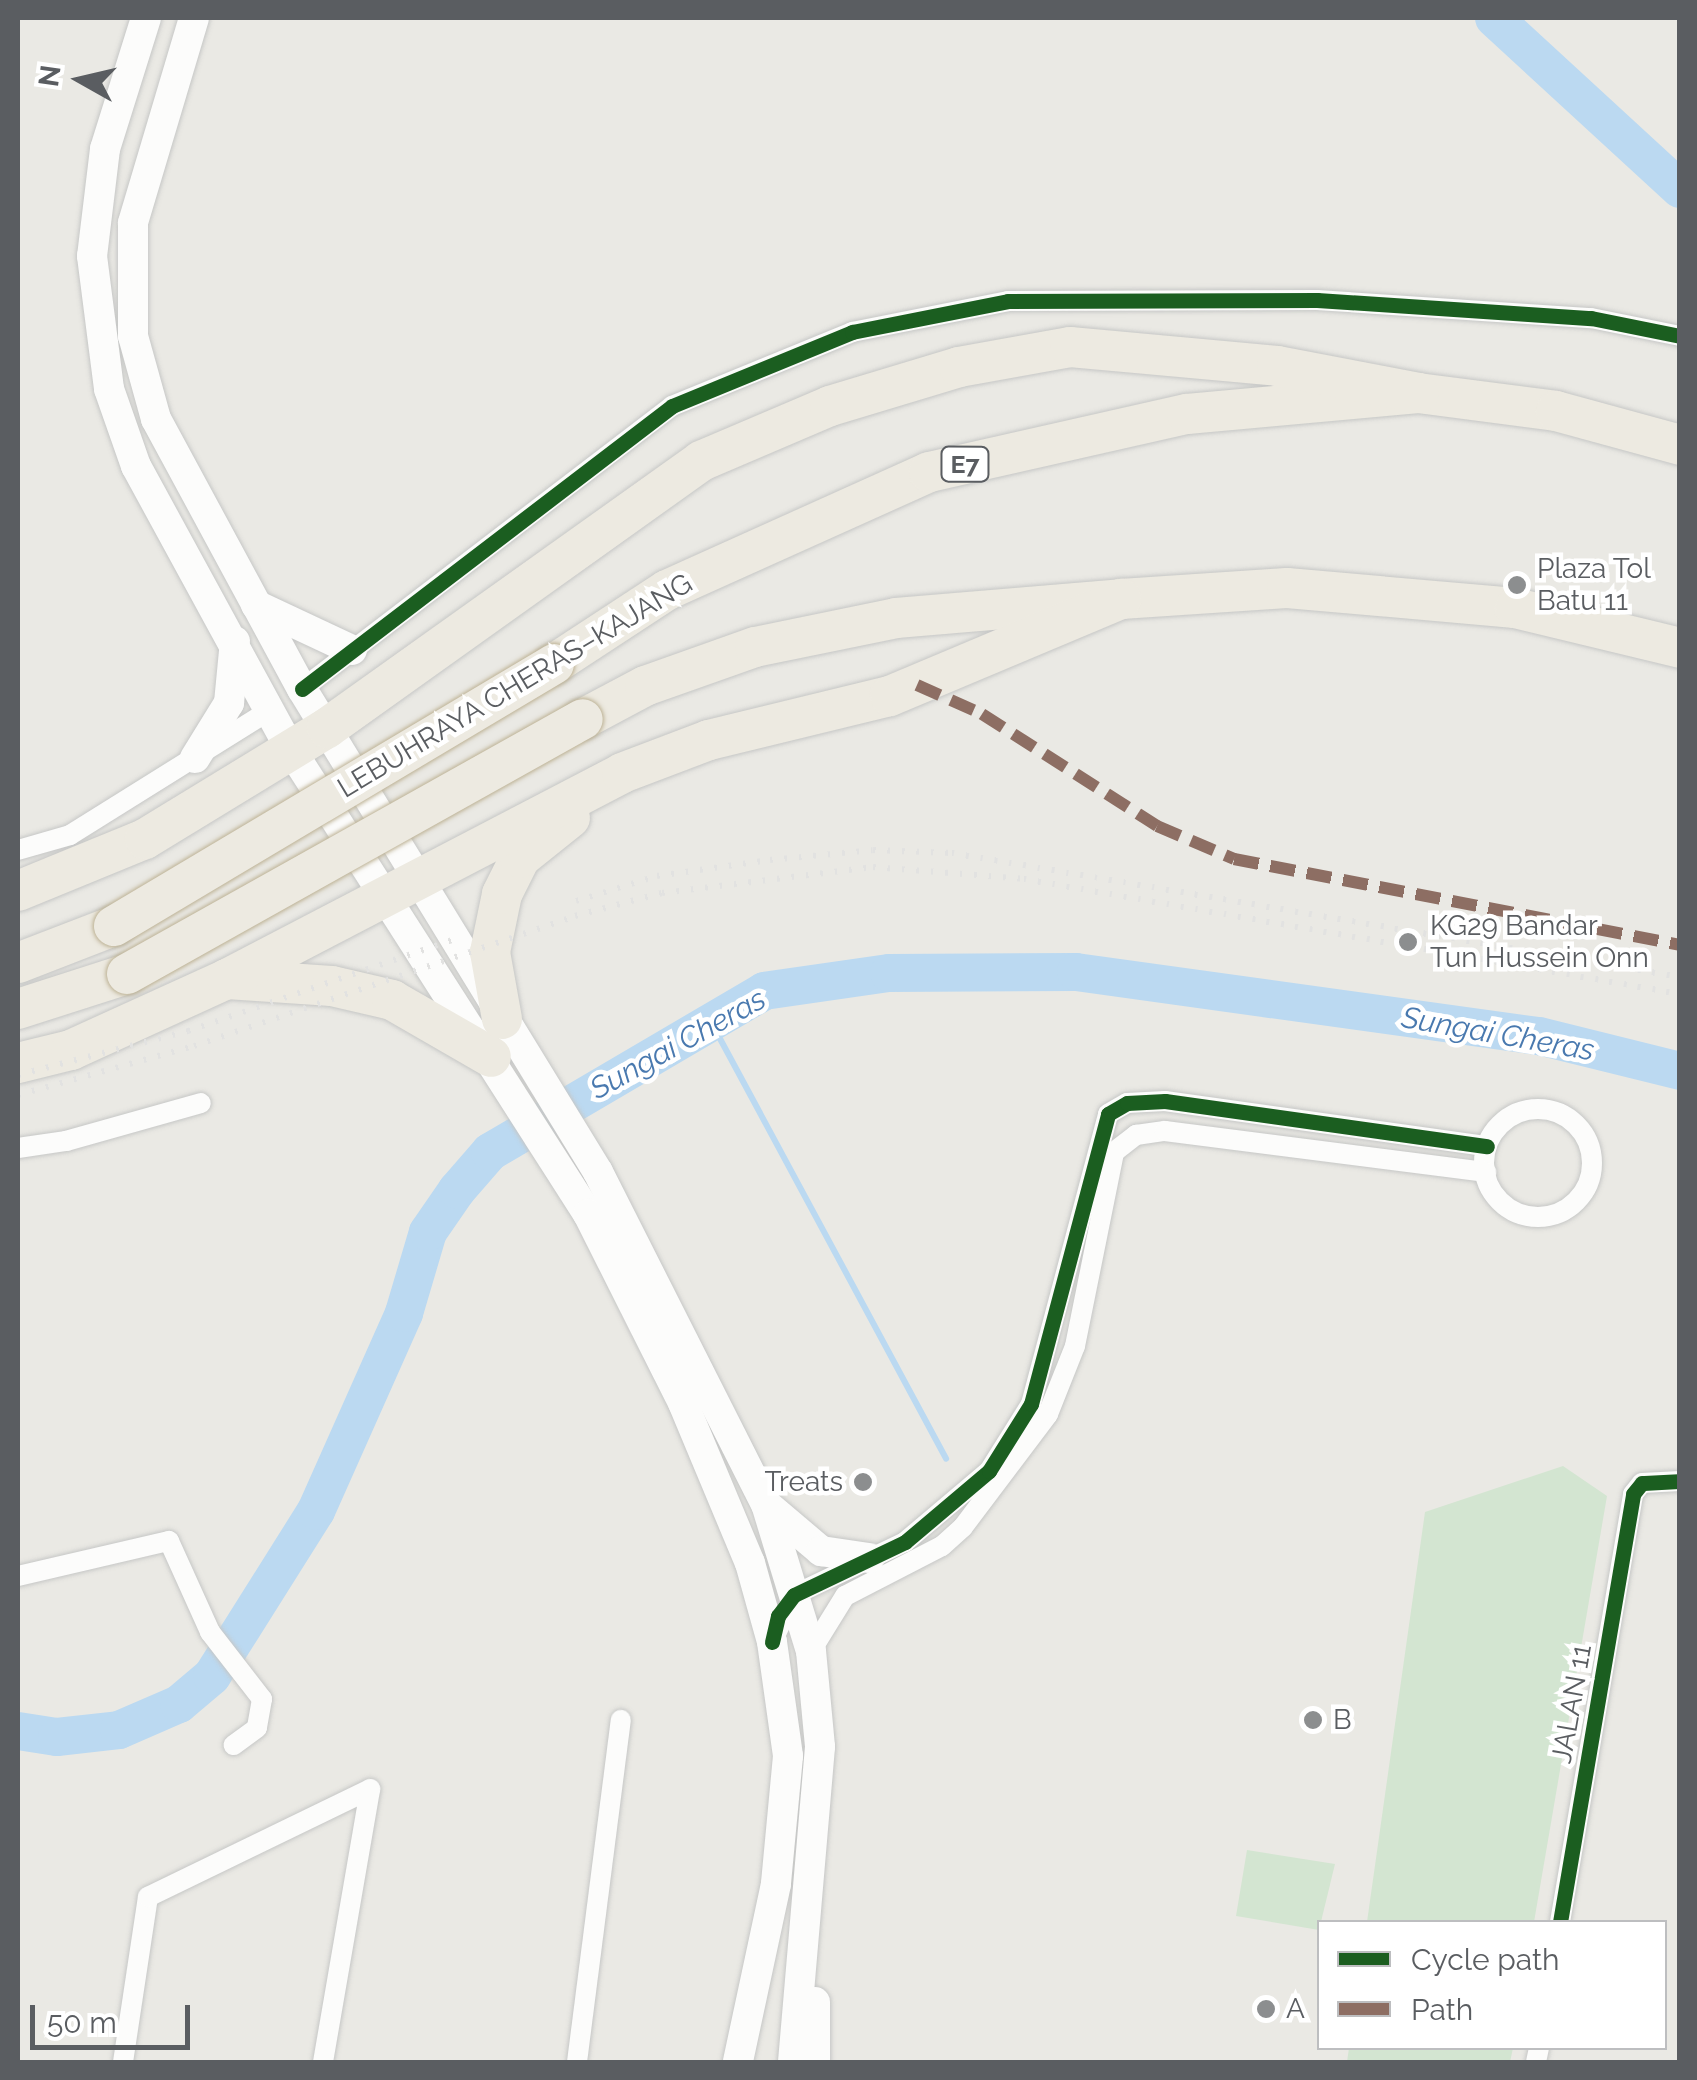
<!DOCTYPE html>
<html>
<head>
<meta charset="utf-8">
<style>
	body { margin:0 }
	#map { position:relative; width:1697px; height:2080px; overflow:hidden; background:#eae9e4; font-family:Raleway,sans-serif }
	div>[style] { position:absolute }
	.green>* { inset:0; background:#d3e5d1 }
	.stream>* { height:6px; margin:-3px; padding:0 3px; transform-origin:3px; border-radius:3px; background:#bbd9f1 }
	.river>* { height:38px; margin:-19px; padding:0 19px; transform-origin:19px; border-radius:19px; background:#bbd9f1 }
	.roads { filter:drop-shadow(0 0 2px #c6c7c6) drop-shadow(0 0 2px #c6c7c6) }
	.street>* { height:20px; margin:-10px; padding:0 10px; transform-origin:10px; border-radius:10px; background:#fcfcfb }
	.street>.ring { margin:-10px; padding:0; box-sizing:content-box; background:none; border:20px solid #fcfcfb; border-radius:50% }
	.secondary>* { height:30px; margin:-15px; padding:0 15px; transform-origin:15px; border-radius:15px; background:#fcfcfb }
	.highway>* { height:40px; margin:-20px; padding:0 20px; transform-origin:20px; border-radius:20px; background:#edeae1 }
	.rail>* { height:6px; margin-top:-3px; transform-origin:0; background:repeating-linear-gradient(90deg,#e2e2e1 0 2.5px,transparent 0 14.5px) }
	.bridges { filter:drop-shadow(0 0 2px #bdb295) drop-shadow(0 0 2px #bdb295) }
	.highway-bridge>* { height:40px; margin:-20px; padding:0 20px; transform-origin:20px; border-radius:20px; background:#edeae1 }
	.quiet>* { height:12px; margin-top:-6px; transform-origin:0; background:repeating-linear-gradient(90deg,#8d6e63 0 25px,transparent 0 37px) }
	.cycleway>* { height:15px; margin:-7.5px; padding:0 7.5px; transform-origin:7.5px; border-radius:7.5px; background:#1b5e20 }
	.dots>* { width:28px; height:28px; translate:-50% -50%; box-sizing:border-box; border:5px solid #fff; border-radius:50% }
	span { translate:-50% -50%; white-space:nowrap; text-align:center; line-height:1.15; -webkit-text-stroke:9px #fff; paint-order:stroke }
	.shield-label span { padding:2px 8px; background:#fff; border:2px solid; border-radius:8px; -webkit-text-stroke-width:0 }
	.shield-label { font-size:25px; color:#5a5d61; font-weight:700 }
	.poi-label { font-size:28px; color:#5a5d61 }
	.left { translate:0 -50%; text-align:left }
	.right { translate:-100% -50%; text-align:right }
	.street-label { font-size:28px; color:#5a5d61 }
	.water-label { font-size:30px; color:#4979af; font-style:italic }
	.frame { position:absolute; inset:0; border:20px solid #5a5d61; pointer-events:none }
	.legend { position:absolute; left:1317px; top:1920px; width:350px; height:130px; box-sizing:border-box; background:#fff; border:2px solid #bdbec0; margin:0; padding:12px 18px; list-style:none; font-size:30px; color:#5a5d61 }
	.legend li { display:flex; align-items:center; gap:20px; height:50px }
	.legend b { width:50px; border:2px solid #bdbec0 }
	.north { position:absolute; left:30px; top:30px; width:100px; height:100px; -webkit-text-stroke:8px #fff; paint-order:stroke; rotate:278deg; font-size:28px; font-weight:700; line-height:40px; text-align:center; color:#5a5d61 }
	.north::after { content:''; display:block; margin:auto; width:35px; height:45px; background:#5a5d61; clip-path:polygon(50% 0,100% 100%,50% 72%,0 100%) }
	.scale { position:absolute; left:30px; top:2005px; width:160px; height:45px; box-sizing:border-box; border:5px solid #5a5d61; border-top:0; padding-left:12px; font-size:30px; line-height:35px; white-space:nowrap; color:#5a5d61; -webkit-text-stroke:8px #fff; paint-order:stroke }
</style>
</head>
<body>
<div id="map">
	<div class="green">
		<i style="clip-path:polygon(1563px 1466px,1607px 1496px,1534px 1922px,1367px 1922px,1425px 1512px)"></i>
		<i style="clip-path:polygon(1247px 1850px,1335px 1864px,1319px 1930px,1236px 1916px)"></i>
		<i style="clip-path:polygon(1349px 2048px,1513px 2048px,1510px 2062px,1347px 2062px)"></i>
	</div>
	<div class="stream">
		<i style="left:711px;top:1022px;width:496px;rotate:61.7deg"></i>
	</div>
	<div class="river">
		<i style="left:1494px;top:18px;width:253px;rotate:42.6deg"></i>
		<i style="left:18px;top:1731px;width:39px;rotate:9deg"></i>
		<i style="left:57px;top:1737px;width:62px;rotate:-6.4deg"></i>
		<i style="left:119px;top:1730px;width:65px;rotate:-23.4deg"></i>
		<i style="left:179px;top:1704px;width:43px;rotate:-40.3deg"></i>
		<i style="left:212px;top:1676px;width:195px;rotate:-57.8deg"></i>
		<i style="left:316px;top:1511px;width:217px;rotate:-66deg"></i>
		<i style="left:404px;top:1313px;width:84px;rotate:-73.5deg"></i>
		<i style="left:428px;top:1232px;width:51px;rotate:-55.4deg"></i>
		<i style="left:457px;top:1190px;width:50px;rotate:-49deg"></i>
		<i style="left:490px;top:1152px;width:318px;rotate:-30.4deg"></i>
		<i style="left:764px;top:991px;width:126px;rotate:-8.2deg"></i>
		<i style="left:889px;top:973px;width:187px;rotate:-0.3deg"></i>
		<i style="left:1076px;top:972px;width:467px;rotate:7.9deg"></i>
		<i style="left:1539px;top:1036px;width:145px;rotate:13.9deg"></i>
	</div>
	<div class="roads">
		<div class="street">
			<i style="left:302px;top:689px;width:466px;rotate:-37.4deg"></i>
			<i style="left:672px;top:406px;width:195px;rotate:-22.3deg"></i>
			<i style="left:852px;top:332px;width:159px;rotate:-11.2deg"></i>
			<i style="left:1008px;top:301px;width:309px;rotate:-0.2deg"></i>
			<i style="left:1317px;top:300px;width:275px;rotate:3.8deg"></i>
			<i style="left:1591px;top:318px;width:91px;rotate:11.4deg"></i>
			<i style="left:18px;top:850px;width:54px;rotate:-16.1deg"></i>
			<i style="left:70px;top:835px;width:236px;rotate:-32deg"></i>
			<i class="ring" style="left:1484px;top:1109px;width:88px;height:88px"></i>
			<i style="left:18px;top:1148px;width:49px;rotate:-8.3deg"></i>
			<i style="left:66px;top:1141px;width:140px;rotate:-15.7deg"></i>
			<i style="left:18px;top:1576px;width:155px;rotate:-13.1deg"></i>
			<i style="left:169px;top:1541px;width:100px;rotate:65.7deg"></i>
			<i style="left:210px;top:1632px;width:85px;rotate:52.2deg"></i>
			<i style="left:262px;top:1699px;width:29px;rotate:100deg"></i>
			<i style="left:257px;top:1728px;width:29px;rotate:144deg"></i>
			<i style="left:773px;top:1640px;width:50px;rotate:-65deg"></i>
			<i style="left:794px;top:1595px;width:123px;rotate:-25.5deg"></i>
			<i style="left:905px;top:1542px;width:110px;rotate:-40.2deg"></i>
			<i style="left:989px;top:1471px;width:79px;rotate:-57.9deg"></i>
			<i style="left:1031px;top:1404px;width:300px;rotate:-75.1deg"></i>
			<i style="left:1108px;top:1114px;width:22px;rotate:-30deg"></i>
			<i style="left:1127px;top:1103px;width:38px;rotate:-3deg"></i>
			<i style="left:1165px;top:1101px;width:325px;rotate:8deg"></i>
			<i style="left:811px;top:1651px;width:65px;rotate:-58.3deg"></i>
			<i style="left:845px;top:1596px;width:109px;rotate:-27.3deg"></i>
			<i style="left:942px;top:1546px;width:28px;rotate:-42deg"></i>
			<i style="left:963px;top:1527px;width:141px;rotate:-53deg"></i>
			<i style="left:1048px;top:1414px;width:73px;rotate:-68.3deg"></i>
			<i style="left:1075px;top:1346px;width:198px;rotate:-78.6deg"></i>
			<i style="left:1114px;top:1152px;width:28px;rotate:-38deg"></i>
			<i style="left:1136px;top:1135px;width:29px;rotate:-8deg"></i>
			<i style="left:1165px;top:1131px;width:324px;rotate:7.3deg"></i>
			<i style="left:1560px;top:1922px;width:434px;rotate:-80.3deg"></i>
			<i style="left:1633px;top:1494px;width:14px;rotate:-51deg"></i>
			<i style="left:1642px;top:1483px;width:38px;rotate:-3deg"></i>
			<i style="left:123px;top:2062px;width:167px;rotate:-81.4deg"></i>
			<i style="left:148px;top:1897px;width:247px;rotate:-25.9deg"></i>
			<i style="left:323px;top:2062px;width:277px;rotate:-80.2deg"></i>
			<i style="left:577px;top:2062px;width:345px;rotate:-82.7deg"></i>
			<i style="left:1536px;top:2062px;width:14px;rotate:-78deg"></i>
		</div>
		<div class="secondary">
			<i style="left:146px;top:18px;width:137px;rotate:107.4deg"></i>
			<i style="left:105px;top:149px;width:108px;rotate:96.9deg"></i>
			<i style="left:92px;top:256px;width:134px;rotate:82.7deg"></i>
			<i style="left:109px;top:389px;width:82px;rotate:70.7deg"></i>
			<i style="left:136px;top:466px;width:324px;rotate:61.4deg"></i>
			<i style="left:291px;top:750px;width:551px;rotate:57.38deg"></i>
			<i style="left:588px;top:1214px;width:212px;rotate:63.3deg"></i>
			<i style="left:683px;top:1403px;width:173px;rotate:67.3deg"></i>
			<i style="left:750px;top:1563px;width:82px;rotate:74.4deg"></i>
			<i style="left:772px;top:1642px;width:115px;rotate:82deg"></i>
			<i style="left:788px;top:1756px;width:129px;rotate:95.4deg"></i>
			<i style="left:776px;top:1884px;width:182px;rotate:102.1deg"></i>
			<i style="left:194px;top:18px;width:214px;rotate:106.6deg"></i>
			<i style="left:133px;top:223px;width:113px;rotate:90deg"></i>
			<i style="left:133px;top:336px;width:86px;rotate:74.5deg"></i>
			<i style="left:156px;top:419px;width:307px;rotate:61.6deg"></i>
			<i style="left:302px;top:689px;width:566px;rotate:58.5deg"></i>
			<i style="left:598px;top:1172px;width:372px;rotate:63.2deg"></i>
			<i style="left:766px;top:1504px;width:154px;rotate:73deg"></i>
			<i style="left:811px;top:1651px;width:96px;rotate:84.6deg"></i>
			<i style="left:820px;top:1747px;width:316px;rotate:94.9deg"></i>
			<i style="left:256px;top:605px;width:106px;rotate:25.1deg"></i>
			<i style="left:195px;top:758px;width:65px;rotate:-58.3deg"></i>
			<i style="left:229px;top:703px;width:62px;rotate:-84.5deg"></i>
			<i style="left:768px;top:1506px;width:70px;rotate:40.3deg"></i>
			<i style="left:821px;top:1551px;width:49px;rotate:8.3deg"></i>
			<i style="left:815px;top:2062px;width:60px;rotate:-90deg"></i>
		</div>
		<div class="highway">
			<i style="left:554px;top:664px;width:135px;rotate:-33.2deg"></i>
			<i style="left:667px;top:590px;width:287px;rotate:-24.2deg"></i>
			<i style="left:929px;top:472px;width:264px;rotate:-12.7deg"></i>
			<i style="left:1187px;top:414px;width:232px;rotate:-5.2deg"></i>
			<i style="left:1418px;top:393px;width:139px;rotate:7.4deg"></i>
			<i style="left:1556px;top:411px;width:129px;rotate:15.3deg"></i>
			<i style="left:583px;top:719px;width:70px;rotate:-28deg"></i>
			<i style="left:645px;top:686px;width:117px;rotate:-19.5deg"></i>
			<i style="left:755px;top:647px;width:144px;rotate:-11.6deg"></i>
			<i style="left:896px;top:618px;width:226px;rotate:-4.8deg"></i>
			<i style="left:1121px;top:599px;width:166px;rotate:-3.8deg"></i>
			<i style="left:1287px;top:588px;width:229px;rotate:5deg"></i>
			<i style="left:1515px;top:608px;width:170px;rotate:13.6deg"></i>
			<i style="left:18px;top:891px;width:137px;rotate:-22.3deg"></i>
			<i style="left:145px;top:839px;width:213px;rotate:-31.4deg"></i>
			<i style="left:327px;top:728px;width:460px;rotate:-35.5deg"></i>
			<i style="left:701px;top:461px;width:140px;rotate:-23.1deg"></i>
			<i style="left:830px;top:406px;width:135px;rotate:-16.8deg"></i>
			<i style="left:959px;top:367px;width:113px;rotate:-10.2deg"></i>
			<i style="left:1070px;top:347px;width:208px;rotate:5.2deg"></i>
			<i style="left:1277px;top:366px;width:144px;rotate:10.8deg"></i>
			<i style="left:18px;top:963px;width:103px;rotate:-21.1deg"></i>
			<i style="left:227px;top:979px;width:105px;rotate:3.8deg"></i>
			<i style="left:332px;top:986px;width:62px;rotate:13.1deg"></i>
			<i style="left:392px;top:1000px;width:114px;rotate:29.9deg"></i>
			<i style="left:18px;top:1009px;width:114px;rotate:-17.8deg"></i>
			<i style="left:502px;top:1019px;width:68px;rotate:-100.2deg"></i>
			<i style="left:490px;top:952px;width:59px;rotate:-78.3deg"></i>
			<i style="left:502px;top:894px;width:40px;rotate:-63.4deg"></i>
			<i style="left:520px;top:858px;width:64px;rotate:-38.7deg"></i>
			<i style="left:18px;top:1063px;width:55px;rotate:-13.8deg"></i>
			<i style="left:71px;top:1050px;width:171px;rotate:-24.5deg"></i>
			<i style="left:227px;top:979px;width:445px;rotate:-27.5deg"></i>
			<i style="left:622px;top:773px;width:93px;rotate:-20.8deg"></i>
			<i style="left:709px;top:740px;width:186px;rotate:-13.7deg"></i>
			<i style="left:890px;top:696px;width:251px;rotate:-22.8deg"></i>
		</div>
	</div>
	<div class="rail">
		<i style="left:576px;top:901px;width:85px;rotate:-17.2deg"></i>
		<i style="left:657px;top:876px;width:114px;rotate:-8.1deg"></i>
		<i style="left:770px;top:860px;width:103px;rotate:-5.5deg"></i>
		<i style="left:873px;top:850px;width:79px;rotate:2.2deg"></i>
		<i style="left:952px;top:853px;width:738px;rotate:9.67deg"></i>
		<i style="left:18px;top:1075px;width:176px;rotate:-14.5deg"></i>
		<i style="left:188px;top:1031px;width:289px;rotate:-19deg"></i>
		<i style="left:18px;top:1095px;width:183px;rotate:-15.6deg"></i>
		<i style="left:194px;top:1046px;width:403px;rotate:-18.8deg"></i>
		<i style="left:575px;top:916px;width:90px;rotate:-14.8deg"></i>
		<i style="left:662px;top:893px;width:213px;rotate:-7deg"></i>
		<i style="left:873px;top:867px;width:151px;rotate:4.5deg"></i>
		<i style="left:1024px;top:879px;width:666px;rotate:9.94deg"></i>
	</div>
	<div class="bridges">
		<div class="highway-bridge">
			<i style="left:114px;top:926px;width:512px;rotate:-30.77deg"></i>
			<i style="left:127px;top:974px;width:522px;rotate:-29.21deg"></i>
		</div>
	</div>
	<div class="quiet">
		<i style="left:917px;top:685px;width:71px;rotate:24deg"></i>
		<i style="left:982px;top:714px;width:208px;rotate:32.6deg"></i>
		<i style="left:1157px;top:826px;width:84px;rotate:23.2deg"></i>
		<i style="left:1234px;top:859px;width:454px;rotate:10.9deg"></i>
	</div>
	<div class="cycleway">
		<i style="left:302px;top:689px;width:466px;rotate:-37.4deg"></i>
		<i style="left:672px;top:406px;width:195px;rotate:-22.3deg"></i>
		<i style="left:852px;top:332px;width:159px;rotate:-11.2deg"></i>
		<i style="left:1008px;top:301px;width:309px;rotate:-0.2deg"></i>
		<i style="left:1317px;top:300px;width:275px;rotate:3.8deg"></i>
		<i style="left:1591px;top:318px;width:91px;rotate:11.4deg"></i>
		<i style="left:772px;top:1642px;width:27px;rotate:-77deg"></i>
		<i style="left:778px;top:1616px;width:26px;rotate:-53deg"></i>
		<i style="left:794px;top:1595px;width:123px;rotate:-25.5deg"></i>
		<i style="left:905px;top:1542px;width:110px;rotate:-40.2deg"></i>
		<i style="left:989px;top:1471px;width:79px;rotate:-57.9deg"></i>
		<i style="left:1031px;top:1404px;width:300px;rotate:-75.1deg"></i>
		<i style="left:1108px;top:1114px;width:22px;rotate:-30deg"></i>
		<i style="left:1127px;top:1103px;width:38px;rotate:-3deg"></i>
		<i style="left:1165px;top:1101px;width:325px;rotate:8deg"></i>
		<i style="left:1560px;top:1922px;width:434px;rotate:-80.3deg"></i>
		<i style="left:1633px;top:1494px;width:14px;rotate:-51deg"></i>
		<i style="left:1642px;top:1483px;width:38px;rotate:-3deg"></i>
	</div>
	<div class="dots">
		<i style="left:1517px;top:585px;background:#8c8e8f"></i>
		<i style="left:1408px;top:942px;background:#8c8e8f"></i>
		<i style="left:863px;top:1482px;background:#8c8e8f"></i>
		<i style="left:1313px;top:1720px;background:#8c8e8f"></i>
		<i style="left:1266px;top:2009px;background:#8c8e8f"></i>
	</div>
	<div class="shield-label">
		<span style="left:965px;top:464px">E7</span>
	</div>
	<div class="poi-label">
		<span class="left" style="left:1537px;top:585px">Plaza Tol<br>Batu 11</span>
		<span class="left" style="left:1430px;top:942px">KG29 Bandar<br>Tun Hussein Onn</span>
		<span class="right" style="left:843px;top:1482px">Treats</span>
		<span class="left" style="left:1333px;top:1720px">B</span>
		<span class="left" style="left:1286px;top:2009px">A</span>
	</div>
	<div class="street-label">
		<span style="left:515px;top:686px;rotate:-31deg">LEBUHRAYA CHERAS–KAJANG</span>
		<span style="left:1572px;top:1704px;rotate:-80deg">JALAN 11</span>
	</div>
	<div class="water-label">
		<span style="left:1498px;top:1034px;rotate:10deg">Sungai Cheras</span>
		<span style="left:678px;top:1044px;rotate:-29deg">Sungai Cheras</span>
	</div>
	<div class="frame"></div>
	<ul class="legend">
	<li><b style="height:12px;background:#1b5e20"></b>Cycle path</li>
	<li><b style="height:12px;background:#8d6e63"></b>Path</li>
	</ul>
	<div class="north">N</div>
	<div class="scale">50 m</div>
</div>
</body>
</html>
